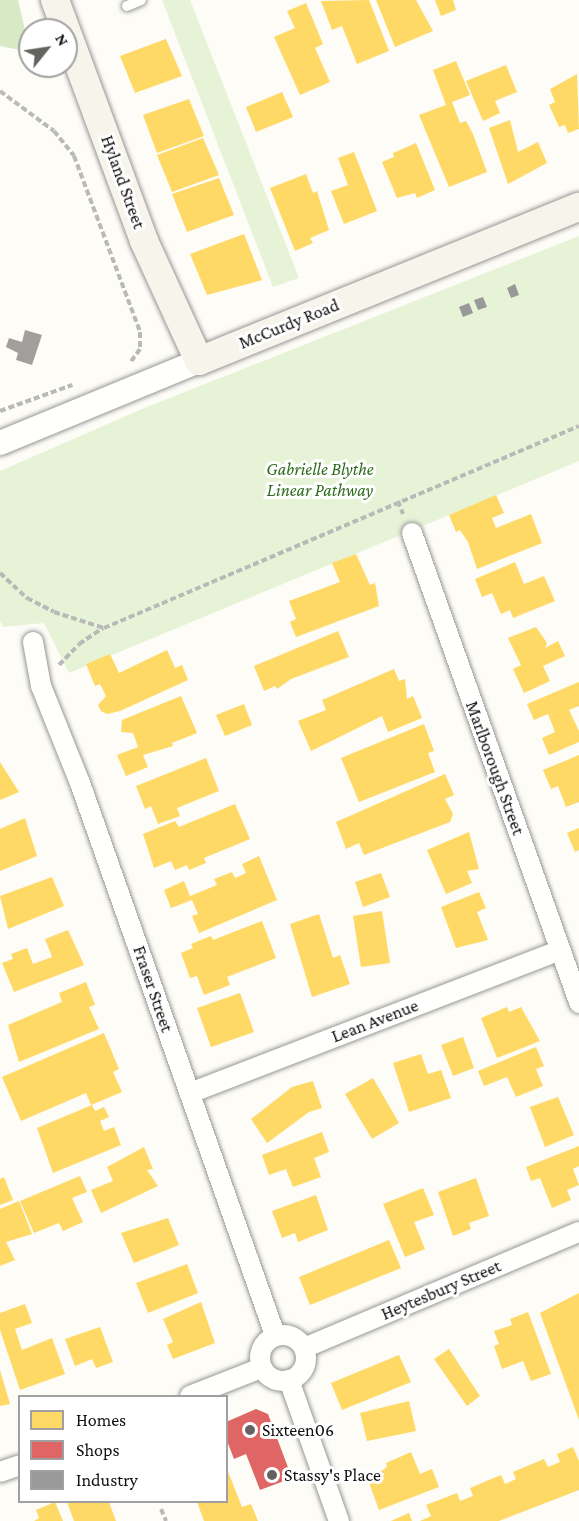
<!DOCTYPE html>
<html>
<head>
<meta charset="utf-8">
<style>
	body { margin:0 }
	#map { position:relative; width:579px; height:1521px; overflow:hidden; background:#fdfcf7; font-family:"Crimson Pro",serif }
	div>[style] { position:absolute }
	.green>* { inset:0; background:#e7f3d7 }
	.forest>* { inset:0; background:#d8eac5 }
	.homes>* { inset:0; background:#ffd966 }
	.shops>* { inset:0; background:#e06666 }
	.industry>* { inset:0; background:#999 }
	.building>* { inset:0; background:#a19f9c }
	.path>* { height:4px; margin-top:-2px; transform-origin:0; background:repeating-linear-gradient(90deg,#b9b9b8 0 6px,transparent 0 9px) }
	.roads { filter:drop-shadow(0 0 2px #979795) drop-shadow(0 0 2px #979795) }
	.service>* { height:10px; margin:-5px; padding:0 5px; transform-origin:5px; border-radius:5px; background:#fffffe }
	.minor>* { height:20px; margin:-10px; padding:0 10px; transform-origin:10px; border-radius:10px; background:#fffffe }
	.minor>.ring { margin:-10px; padding:0; box-sizing:content-box; background:none; border:20px solid #fffffe; border-radius:50% }
	.tertiary>* { height:24px; margin:-12px; padding:0 12px; transform-origin:12px; border-radius:12px; background:#fffffe }
	.secondary>* { height:28px; margin:-14px; padding:0 14px; transform-origin:14px; border-radius:14px; background:#f6f4eb }
	.dots>* { width:16px; height:16px; translate:-50% -50%; box-sizing:border-box; border:3px solid #fff; border-radius:50% }
	span { translate:-50% -50%; white-space:nowrap; text-align:center; line-height:1.15; -webkit-text-stroke:6px #fff; paint-order:stroke }
	.street-label { font-size:18px; color:#111 }
	.park-label { font-size:18px; color:#2f6b1f; font-style:italic }
	.poi-label { font-size:18px; color:#111 }
	.left { translate:0 -50%; text-align:left }
	.legend { position:absolute; left:18px; top:1395px; width:210px; height:108px; box-sizing:border-box; background:#fff; border:2px solid #a0a0a0; margin:0; padding:8px 10px; list-style:none; font-size:18px; color:#111 }
	.legend li { display:flex; align-items:center; gap:12px; height:30px }
	.legend b { width:30px; border:2px solid #a0a0a0 }
	.north { position:absolute; left:18px; top:18px; width:60px; height:60px; box-sizing:border-box; background:#fff; border:2px solid #a0a0a0; border-radius:50%; rotate:60deg; font-size:16px; font-weight:700; line-height:24px; text-align:center; color:#111 }
	.north::after { content:''; display:block; margin:auto; width:21px; height:27px; background:#646362; clip-path:polygon(50% 0,100% 100%,50% 72%,0 100%) }
</style>
</head>
<body>
<div id="map">
	<div class="green">
		<i style="clip-path:polygon(162px 0,190px 0,299px 278px,273px 287px)"></i>
		<i style="clip-path:polygon(579px 236px,579px 461px,69px 673px,44px 623px,3px 627px,0 621px,0 471px,142px 409px)"></i>
	</div>
	<div class="forest">
		<i style="clip-path:polygon(0 0,18px 0,30px 52px,0 46px)"></i>
	</div>
	<div class="homes">
		<i style="clip-path:polygon(369px 0,389px 51px,357px 64px,342px 26px,332px 30px,321px 1px)"></i>
		<i style="clip-path:polygon(376px 0,416px 0,433px 31px,395px 47px)"></i>
		<i style="clip-path:polygon(435px 0,453px 0,456px 10px,441px 16px)"></i>
		<i style="clip-path:polygon(306px 3px,323px 44px,315px 48px,330px 82px,300px 95px,274px 37px,295px 28px,287px 11px)"></i>
		<i style="clip-path:polygon(166px 39px,182px 76px,135px 93px,120px 56px)"></i>
		<i style="clip-path:polygon(456px 61px,470px 95px,452px 102px,460px 123px,466px 121px,473px 134px,487px 172px,449px 187px,419px 115px,446px 105px,433px 70px)"></i>
		<i style="clip-path:polygon(506px 65px,517px 92px,495px 101px,500px 113px,483px 121px,466px 81px)"></i>
		<i style="clip-path:polygon(577px 74px,579px 129px,568px 133px,565px 125px,559px 127px,549px 105px,555px 102px,550px 89px)"></i>
		<i style="clip-path:polygon(282px 92px,293px 117px,256px 132px,246px 107px)"></i>
		<i style="clip-path:polygon(189px 99px,204px 136px,157px 153px,143px 115px)"></i>
		<i style="clip-path:polygon(510px 120px,518px 152px,538px 142px,547px 163px,508px 184px,489px 128px)"></i>
		<i style="clip-path:polygon(203px 138px,219px 175px,172px 192px,157px 155px)"></i>
		<i style="clip-path:polygon(416px 143px,435px 190px,417px 198px,415px 193px,397px 198px,382px 162px,394px 157px,393px 153px)"></i>
		<i style="clip-path:polygon(354px 152px,377px 211px,344px 224px,331px 191px,348px 185px,338px 158px)"></i>
		<i style="clip-path:polygon(306px 174px,313px 193px,317px 191px,329px 230px,310px 238px,313px 243px,295px 251px,270px 188px)"></i>
		<i style="clip-path:polygon(219px 178px,234px 215px,187px 232px,172px 194px)"></i>
		<i style="clip-path:polygon(244px 234px,262px 280px,207px 295px,190px 254px)"></i>
		<i style="clip-path:polygon(496px 495px,504px 513px,492px 518px,496px 528px,531px 514px,542px 543px,477px 569px,468px 542px,460px 530px,456px 532px,449px 515px)"></i>
		<i style="clip-path:polygon(356px 554px,370px 585px,375px 583px,379px 606px,296px 637px,290px 622px,296px 619px,289px 601px,340px 582px,332px 563px)"></i>
		<i style="clip-path:polygon(515px 562px,524px 584px,544px 576px,555px 601px,513px 618px,510px 610px,501px 614px,492px 593px,482px 597px,475px 579px)"></i>
		<i style="clip-path:polygon(536px 627px,547px 643px,545px 648px,558px 641px,565px 656px,543px 666px,550px 681px,524px 693px,513px 669px,521px 665px,508px 638px)"></i>
		<i style="clip-path:polygon(338px 631px,349px 657px,291px 679px,277px 689px,275px 686px,264px 691px,254px 666px)"></i>
		<i style="clip-path:polygon(167px 650px,175px 668px,182px 665px,188px 680px,120px 711px,107px 714px,101px 711px,98px 705px,106px 696px,100px 684px,95px 686px,86px 664px,110px 654px,119px 673px)"></i>
		<i style="clip-path:polygon(394px 669px,399px 681px,405px 679px,407px 699px,413px 696px,422px 718px,388px 732px,382px 716px,311px 751px,298px 721px,326px 710px,322px 700px)"></i>
		<i style="clip-path:polygon(579px 682px,579px 706px,569px 710px,579px 731px,579px 742px,549px 755px,542px 738px,555px 732px,548px 714px,534px 720px,527px 704px)"></i>
		<i style="clip-path:polygon(181px 696px,197px 733px,172px 743px,173px 746px,143px 755px,148px 767px,126px 776px,117px 755px,138px 747px,133px 733px,121px 732px,122px 720px)"></i>
		<i style="clip-path:polygon(244px 704px,252px 725px,225px 736px,216px 715px)"></i>
		<i style="clip-path:polygon(424px 724px,434px 751px,428px 753px,435px 772px,359px 802px,341px 758px)"></i>
		<i style="clip-path:polygon(579px 755px,579px 802px,566px 807px,558px 786px,551px 789px,543px 770px)"></i>
		<i style="clip-path:polygon(206px 758px,219px 791px,177px 808px,180px 816px,158px 824px,151px 806px,145px 809px,136px 786px)"></i>
		<i style="clip-path:polygon(0 762px,19px 792px,0 800px)"></i>
		<i style="clip-path:polygon(445px 774px,454px 795px,445px 799px,453px 814px,450px 822px,364px 855px,359px 843px,346px 849px,336px 822px)"></i>
		<i style="clip-path:polygon(235px 804px,250px 839px,204px 858px,206px 863px,189px 870px,187px 865px,175px 870px,171px 861px,154px 868px,143px 834px,175px 821px,179px 827px)"></i>
		<i style="clip-path:polygon(25px 818px,37px 856px,0 871px,0 829px)"></i>
		<i style="clip-path:polygon(579px 828px,579px 850px,575px 852px,567px 833px)"></i>
		<i style="clip-path:polygon(469px 832px,479px 869px,467px 871px,472px 883px,446px 894px,427px 850px)"></i>
		<i style="clip-path:polygon(259px 856px,277px 900px,199px 933px,192px 916px,198px 914px,192px 900px,171px 908px,164px 890px,184px 881px,190px 896px,217px 885px,214px 879px,232px 872px,235px 878px,246px 873px,242px 864px)"></i>
		<i style="clip-path:polygon(381px 873px,390px 897px,363px 907px,355px 882px)"></i>
		<i style="clip-path:polygon(52px 877px,64px 906px,8px 929px,0 896px)"></i>
		<i style="clip-path:polygon(479px 892px,486px 908px,477px 912px,488px 940px,456px 948px,441px 907px)"></i>
		<i style="clip-path:polygon(382px 911px,390px 963px,361px 967px,353px 916px)"></i>
		<i style="clip-path:polygon(319px 914px,333px 958px,340px 955px,350px 984px,312px 997px,290px 924px)"></i>
		<i style="clip-path:polygon(262px 921px,276px 958px,227px 977px,230px 985px,204px 995px,197px 976px,190px 978px,181px 953px,193px 948px,191px 944px,211px 936px,213px 940px)"></i>
		<i style="clip-path:polygon(68px 930px,84px 965px,14px 992px,2px 963px,13px 959px,11px 954px,27px 948px,33px 964px,52px 957px,45px 939px)"></i>
		<i style="clip-path:polygon(86px 982px,95px 1005px,89px 1007px,99px 1029px,19px 1062px,8px 1025px,62px 1002px,59px 993px)"></i>
		<i style="clip-path:polygon(240px 993px,254px 1032px,211px 1047px,197px 1008px)"></i>
		<i style="clip-path:polygon(507px 1007px,509px 1012px,521px 1007px,540px 1041px,497px 1058px,481px 1018px)"></i>
		<i style="clip-path:polygon(104px 1033px,119px 1069px,113px 1072px,122px 1092px,91px 1105px,86px 1093px,21px 1121px,2px 1077px)"></i>
		<i style="clip-path:polygon(463px 1037px,474px 1068px,453px 1076px,441px 1045px)"></i>
		<i style="clip-path:polygon(536px 1047px,544px 1066px,536px 1069px,543px 1086px,516px 1097px,507px 1077px,484px 1086px,478px 1071px)"></i>
		<i style="clip-path:polygon(421px 1054px,428px 1074px,441px 1070px,451px 1098px,409px 1112px,393px 1063px)"></i>
		<i style="clip-path:polygon(373px 1078px,399px 1123px,372px 1139px,345px 1094px)"></i>
		<i style="clip-path:polygon(313px 1081px,322px 1108px,309px 1112px,267px 1143px,251px 1119px,292px 1087px)"></i>
		<i style="clip-path:polygon(558px 1097px,574px 1135px,545px 1147px,530px 1107px)"></i>
		<i style="clip-path:polygon(92px 1105px,95px 1111px,104px 1107px,109px 1117px,100px 1121px,104px 1131px,114px 1127px,121px 1145px,53px 1173px,37px 1128px)"></i>
		<i style="clip-path:polygon(322px 1132px,329px 1152px,314px 1158px,321px 1177px,293px 1187px,286px 1169px,269px 1175px,262px 1155px)"></i>
		<i style="clip-path:polygon(579px 1146px,579px 1166px,573px 1169px,579px 1185px,567px 1190px,571px 1200px,552px 1208px,540px 1178px,531px 1181px,526px 1167px)"></i>
		<i style="clip-path:polygon(144px 1147px,153px 1169px,147px 1170px,158px 1186px,101px 1213px,91px 1190px,113px 1181px,107px 1167px)"></i>
		<i style="clip-path:polygon(80px 1176px,87px 1192px,72px 1198px,83px 1222px,63px 1231px,59px 1223px,34px 1233px,20px 1201px)"></i>
		<i style="clip-path:polygon(4px 1177px,13px 1200px,0 1205px,0 1179px)"></i>
		<i style="clip-path:polygon(476px 1178px,489px 1216px,469px 1223px,471px 1229px,453px 1236px,438px 1192px)"></i>
		<i style="clip-path:polygon(423px 1188px,434px 1215px,414px 1222px,425px 1249px,405px 1257px,383px 1204px)"></i>
		<i style="clip-path:polygon(316px 1195px,328px 1230px,298px 1242px,295px 1233px,282px 1238px,272px 1211px)"></i>
		<i style="clip-path:polygon(19px 1201px,32px 1234px,6px 1242px,15px 1260px,0 1266px,0 1209px)"></i>
		<i style="clip-path:polygon(168px 1218px,179px 1245px,134px 1263px,121px 1233px)"></i>
		<i style="clip-path:polygon(389px 1240px,401px 1268px,310px 1305px,299px 1277px)"></i>
		<i style="clip-path:polygon(187px 1264px,198px 1293px,148px 1313px,136px 1283px)"></i>
		<i style="clip-path:polygon(579px 1293px,579px 1420px,540px 1313px)"></i>
		<i style="clip-path:polygon(201px 1302px,215px 1343px,173px 1359px,167px 1345px,173px 1342px,163px 1319px)"></i>
		<i style="clip-path:polygon(25px 1304px,32px 1323px,15px 1329px,22px 1350px,52px 1338px,65px 1374px,20px 1390px,0 1330px,0 1313px)"></i>
		<i style="clip-path:polygon(528px 1312px,551px 1374px,531px 1381px,523px 1361px,502px 1369px,494px 1346px,499px 1344px,494px 1331px,512px 1325px,510px 1319px)"></i>
		<i style="clip-path:polygon(100px 1327px,113px 1362px,96px 1368px,92px 1359px,75px 1366px,65px 1339px)"></i>
		<i style="clip-path:polygon(449px 1349px,480px 1396px,467px 1406px,434px 1359px)"></i>
		<i style="clip-path:polygon(399px 1355px,411px 1382px,342px 1410px,331px 1383px)"></i>
		<i style="clip-path:polygon(0 1370px,10px 1404px,0 1406px)"></i>
		<i style="clip-path:polygon(409px 1401px,416px 1431px,367px 1441px,360px 1413px)"></i>
		<i style="clip-path:polygon(573px 1447px,579px 1461px,579px 1490px,499px 1521px,420px 1521px,431px 1516px,426px 1505px,457px 1493px,460px 1501px,473px 1496px,470px 1488px,501px 1475px,505px 1484px,516px 1479px,513px 1472px,544px 1459px,548px 1467px,560px 1462px,557px 1454px)"></i>
		<i style="clip-path:polygon(411px 1452px,420px 1474px,432px 1469px,439px 1487px,379px 1510px,368px 1480px,387px 1467px,386px 1463px)"></i>
		<i style="clip-path:polygon(227px 1469px,242px 1507px,251px 1504px,258px 1521px,204px 1521px,197px 1502px,226px 1502px)"></i>
		<i style="clip-path:polygon(55px 1502px,63px 1521px,34px 1521px,39px 1518px,36px 1510px)"></i>
		<i style="clip-path:polygon(67px 1502px,109px 1502px,116px 1521px,74px 1521px)"></i>
		<i style="clip-path:polygon(409px 1513px,412px 1521px,391px 1521px)"></i>
	</div>
	<div class="shops">
		<i style="clip-path:polygon(256px 1409px,268px 1414px,292px 1478px,260px 1490px,246px 1454px,234px 1459px,226px 1438px,226px 1422px)"></i>
	</div>
	<div class="industry">
		<i style="clip-path:polygon(515px 284px,519px 295px,511px 298px,507px 288px)"></i>
		<i style="clip-path:polygon(483px 297px,487px 307px,478px 310px,474px 300px)"></i>
		<i style="clip-path:polygon(469px 303px,473px 313px,463px 317px,459px 307px)"></i>
	</div>
	<div class="building">
		<i style="clip-path:polygon(25px 330px,42px 335px,32px 365px,16px 360px,18px 353px,6px 347px,9px 338px,22px 342px)"></i>
	</div>
	<div class="path">
		<i style="left:0;top:91px;width:67px;rotate:36.5deg"></i>
		<i style="left:54px;top:131px;width:32px;rotate:51deg"></i>
		<i style="left:74px;top:156px;width:188px;rotate:69.4deg"></i>
		<i style="left:140px;top:332px;width:17px;rotate:90deg"></i>
		<i style="left:140px;top:349px;width:17px;rotate:126deg"></i>
		<i style="left:0;top:411px;width:77px;rotate:-19.9deg"></i>
		<i style="left:398px;top:501px;width:14px;rotate:69deg"></i>
		<i style="left:0;top:573px;width:37px;rotate:43deg"></i>
		<i style="left:27px;top:598px;width:30px;rotate:27deg"></i>
		<i style="left:54px;top:612px;width:52px;rotate:17.7deg"></i>
		<i style="left:104px;top:628px;width:516px;rotate:-23.04deg"></i>
		<i style="left:59px;top:665px;width:29px;rotate:-46deg"></i>
		<i style="left:79px;top:644px;width:29px;rotate:-34deg"></i>
		<i style="left:161px;top:1509px;width:13px;rotate:67deg"></i>
	</div>
	<div class="roads">
		<div class="service">
			<i style="left:127px;top:6px;width:15px;rotate:-23deg"></i>
		</div>
		<div class="minor">
			<i style="left:412px;top:533px;width:499px;rotate:70.4deg"></i>
			<i style="left:33px;top:642px;width:45px;rotate:79.7deg"></i>
			<i style="left:41px;top:686px;width:105px;rotate:68.1deg"></i>
			<i style="left:80px;top:783px;width:585px;rotate:70.54deg"></i>
			<i style="left:190px;top:1093px;width:397px;rotate:-21.1deg"></i>
			<i class="ring" style="left:260px;top:1335px;width:26px;height:26px"></i>
			<i style="left:304px;top:1348px;width:298px;rotate:-22.9deg"></i>
			<i style="left:289px;top:1380px;width:150px;rotate:70.5deg"></i>
			<i style="left:190px;top:1396px;width:76px;rotate:-21.5deg"></i>
			<i style="left:0;top:1472px;width:21px;rotate:-19deg"></i>
		</div>
		<div class="tertiary">
			<i style="left:0;top:443px;width:215px;rotate:-22.4deg"></i>
		</div>
		<div class="secondary">
			<i style="left:55px;top:0;width:257px;rotate:69.7deg"></i>
			<i style="left:144px;top:241px;width:132px;rotate:65.4deg"></i>
			<i style="left:199px;top:361px;width:410px;rotate:-22.1deg"></i>
		</div>
	</div>
	<div class="dots">
		<i style="left:250px;top:1430px;background:#646362"></i>
		<i style="left:272px;top:1475px;background:#646362"></i>
	</div>
	<div class="street-label">
		<span style="left:123px;top:182px;rotate:70deg">Hyland Street</span>
		<span style="left:289px;top:324px;rotate:-22deg">McCurdy Road</span>
		<span style="left:495px;top:768px;rotate:70deg">Marlborough Street</span>
		<span style="left:153px;top:989px;rotate:71deg">Fraser Street</span>
		<span style="left:375px;top:1021px;rotate:-21deg">Lean Avenue</span>
		<span style="left:441px;top:1290px;rotate:-23deg">Heytesbury Street</span>
	</div>
	<div class="park-label">
		<span style="left:320px;top:480px">Gabrielle Blythe<br>Linear Pathway</span>
	</div>
	<div class="poi-label">
		<span class="left" style="left:262px;top:1430px">Sixteen06</span>
		<span class="left" style="left:284px;top:1475px">Stassy's Place</span>
	</div>
	<ul class="legend">
	<li><b style="height:16px;background:#ffd966"></b>Homes</li>
	<li><b style="height:16px;background:#e06666"></b>Shops</li>
	<li><b style="height:16px;background:#999"></b>Industry</li>
	</ul>
	<div class="north">N</div>
</div>
</body>
</html>
